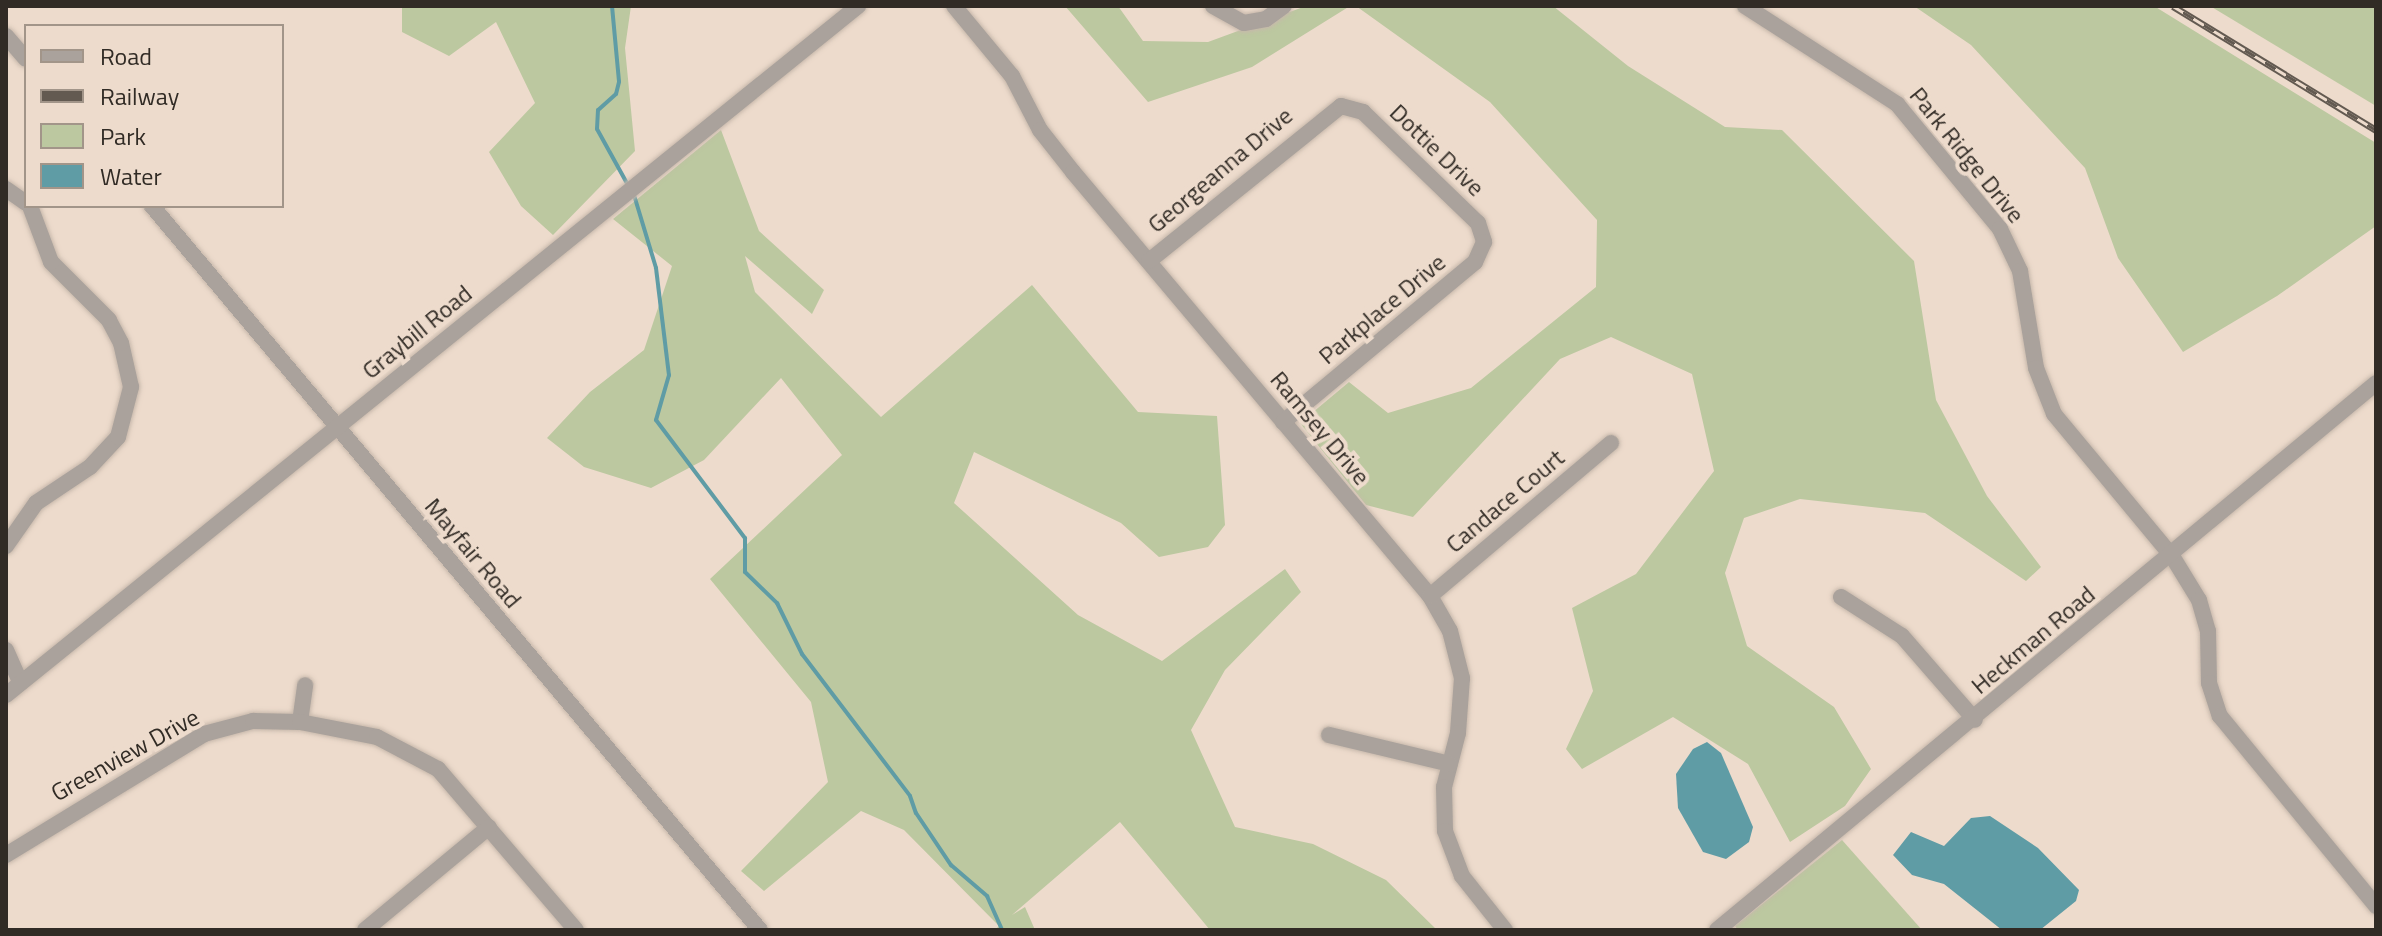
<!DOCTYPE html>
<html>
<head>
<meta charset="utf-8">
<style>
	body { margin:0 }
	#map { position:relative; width:2382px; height:936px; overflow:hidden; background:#eddbcc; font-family:"Titillium Web",sans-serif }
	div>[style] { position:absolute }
	.green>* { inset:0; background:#bcc8a0 }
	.water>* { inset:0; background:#5f9ca5 }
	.stream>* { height:4px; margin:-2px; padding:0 2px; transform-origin:2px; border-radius:2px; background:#5f9ca5 }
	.roads { filter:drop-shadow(0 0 2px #c7b8ab) drop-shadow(0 0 2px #c7b8ab) }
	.minor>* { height:16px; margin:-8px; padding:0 8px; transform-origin:8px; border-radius:8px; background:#aaa29c }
	.rail>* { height:7px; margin-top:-3.5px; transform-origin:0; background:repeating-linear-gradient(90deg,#eddbcc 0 12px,#635a51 0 24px); box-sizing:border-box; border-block:2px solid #635a51 }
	span { translate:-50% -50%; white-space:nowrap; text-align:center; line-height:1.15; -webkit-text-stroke:8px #eddbcc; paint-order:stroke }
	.street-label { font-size:24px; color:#312b25 }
	.frame { position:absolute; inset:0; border:8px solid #312b25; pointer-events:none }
	.legend { position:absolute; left:24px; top:24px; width:260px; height:184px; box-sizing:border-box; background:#eddbcc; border:2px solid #a29589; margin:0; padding:10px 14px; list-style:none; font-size:24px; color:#312b25 }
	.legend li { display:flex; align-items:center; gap:16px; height:40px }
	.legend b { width:40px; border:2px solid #a29589 }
</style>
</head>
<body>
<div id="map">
	<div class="green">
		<i style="clip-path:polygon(402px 6px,631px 6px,625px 48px,635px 151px,553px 235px,521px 206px,489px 152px,535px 103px,496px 22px,449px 56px,402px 32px)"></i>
		<i style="clip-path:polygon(1065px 6px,1118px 6px,1143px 41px,1208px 42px,1306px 6px,1350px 6px,1252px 67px,1148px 102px)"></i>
		<i style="clip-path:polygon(1356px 6px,1553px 6px,1628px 66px,1725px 127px,1782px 130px,1914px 261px,1936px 400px,1987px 496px,2041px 567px,2026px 581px,1925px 513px,1800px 499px,1744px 518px,1725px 573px,1747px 646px,1834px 707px,1871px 769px,1845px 806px,1790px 842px,1748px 764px,1673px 717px,1582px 769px,1566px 749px,1593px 691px,1572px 608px,1636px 574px,1714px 471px,1692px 374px,1611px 337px,1560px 359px,1413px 517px,1366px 505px,1300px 423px,1349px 382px,1388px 413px,1471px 388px,1596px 287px,1597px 220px,1490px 102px)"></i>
		<i style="clip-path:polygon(1914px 6px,2154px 6px,2376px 143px,2376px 226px,2277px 296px,2183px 352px,2118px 258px,2085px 168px,1971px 45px)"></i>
		<i style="clip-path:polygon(2210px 6px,2376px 6px,2376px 106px)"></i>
		<i style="clip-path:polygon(721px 130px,759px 231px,824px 290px,812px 314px,745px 256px,755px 292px,881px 417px,1032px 285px,1138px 412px,1217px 416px,1225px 525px,1208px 547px,1159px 557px,1121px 523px,974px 452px,954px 503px,1078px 615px,1162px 661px,1285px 569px,1301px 592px,1225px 670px,1191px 730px,1235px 827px,1313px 844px,1386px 880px,1437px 930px,1210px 930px,1120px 822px,1012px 915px,1025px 907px,1035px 930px,995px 930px,999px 926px,904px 830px,861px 811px,764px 891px,741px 871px,828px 782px,811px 702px,710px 579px,842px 455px,781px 378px,704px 460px,651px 488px,584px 467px,547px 438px,590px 392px,644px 350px,672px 266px,613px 219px)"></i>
		<i style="clip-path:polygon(1842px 840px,1922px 930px,1738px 930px,1735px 926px)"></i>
	</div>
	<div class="water">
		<i style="clip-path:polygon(1707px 742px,1721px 753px,1753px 827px,1749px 842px,1726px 859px,1703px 852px,1678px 808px,1676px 774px,1693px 749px)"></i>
		<i style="clip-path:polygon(1990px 816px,2038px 848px,2079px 890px,2076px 901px,2040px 930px,2002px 930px,1944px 884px,1912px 875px,1893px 855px,1911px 832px,1944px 846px,1971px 818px)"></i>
	</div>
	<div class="stream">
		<i style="left:612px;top:6px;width:76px;rotate:84.7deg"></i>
		<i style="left:619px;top:82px;width:12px;rotate:104deg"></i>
		<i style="left:616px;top:94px;width:24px;rotate:138deg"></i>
		<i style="left:598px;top:110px;width:19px;rotate:93deg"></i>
		<i style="left:597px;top:129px;width:66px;rotate:61.1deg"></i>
		<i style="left:634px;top:195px;width:76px;rotate:73.2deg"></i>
		<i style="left:656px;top:268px;width:108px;rotate:83.1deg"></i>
		<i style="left:669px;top:375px;width:47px;rotate:106.1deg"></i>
		<i style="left:656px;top:420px;width:148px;rotate:53deg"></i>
		<i style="left:745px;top:538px;width:34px;rotate:90deg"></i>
		<i style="left:745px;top:572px;width:45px;rotate:44.1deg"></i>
		<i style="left:777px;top:603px;width:57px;rotate:63.9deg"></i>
		<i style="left:802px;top:654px;width:178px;rotate:52.7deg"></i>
		<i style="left:910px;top:796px;width:18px;rotate:71deg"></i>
		<i style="left:916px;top:813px;width:63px;rotate:56.1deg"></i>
		<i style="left:951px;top:865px;width:48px;rotate:40.7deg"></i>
		<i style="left:987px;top:896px;width:37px;rotate:66deg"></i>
	</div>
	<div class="roads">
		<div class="minor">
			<i style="left:954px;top:6px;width:91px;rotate:50.4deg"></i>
			<i style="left:1012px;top:76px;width:61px;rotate:62.6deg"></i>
			<i style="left:1040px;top:130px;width:53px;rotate:51.8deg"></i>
			<i style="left:1073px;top:172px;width:554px;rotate:49.9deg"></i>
			<i style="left:1430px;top:596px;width:40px;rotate:60.3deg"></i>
			<i style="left:1450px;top:631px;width:49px;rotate:75.7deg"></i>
			<i style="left:1462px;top:678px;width:55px;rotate:94.2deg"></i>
			<i style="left:1458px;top:733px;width:56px;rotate:104.5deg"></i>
			<i style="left:1444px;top:787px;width:44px;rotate:88.7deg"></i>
			<i style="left:1445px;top:831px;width:48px;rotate:69.3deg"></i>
			<i style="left:1462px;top:876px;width:69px;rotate:51.5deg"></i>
			<i style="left:1213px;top:6px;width:35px;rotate:29deg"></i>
			<i style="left:1244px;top:23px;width:22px;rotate:-10deg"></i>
			<i style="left:1266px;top:19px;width:22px;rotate:-36deg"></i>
			<i style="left:1745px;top:6px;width:181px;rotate:32.8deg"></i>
			<i style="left:1897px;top:104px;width:162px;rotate:50.5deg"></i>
			<i style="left:2000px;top:229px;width:47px;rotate:64.5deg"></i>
			<i style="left:2020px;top:271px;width:98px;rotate:80.6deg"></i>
			<i style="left:2036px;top:368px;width:49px;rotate:68.6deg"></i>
			<i style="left:2054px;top:414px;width:185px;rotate:50.3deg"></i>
			<i style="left:2172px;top:556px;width:52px;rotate:58.5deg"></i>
			<i style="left:2199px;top:600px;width:32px;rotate:74deg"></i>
			<i style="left:2208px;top:631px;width:52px;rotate:88.9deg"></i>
			<i style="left:2209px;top:683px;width:35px;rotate:72deg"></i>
			<i style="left:2220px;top:716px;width:246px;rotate:50.6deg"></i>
			<i style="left:6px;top:36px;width:30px;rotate:49deg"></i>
			<i style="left:6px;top:189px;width:24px;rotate:35deg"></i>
			<i style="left:152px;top:206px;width:945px;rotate:49.98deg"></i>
			<i style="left:1149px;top:261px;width:247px;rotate:-38.9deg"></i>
			<i style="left:1341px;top:106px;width:23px;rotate:15deg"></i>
			<i style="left:1363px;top:112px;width:160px;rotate:44deg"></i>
			<i style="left:1478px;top:223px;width:20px;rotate:72deg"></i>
			<i style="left:1484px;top:242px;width:22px;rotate:114deg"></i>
			<i style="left:1475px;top:262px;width:250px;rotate:140.2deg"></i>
			<i style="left:6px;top:546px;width:52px;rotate:-55.1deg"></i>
			<i style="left:36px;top:503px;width:65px;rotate:-33.7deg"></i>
			<i style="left:90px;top:467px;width:41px;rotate:-47deg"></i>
			<i style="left:118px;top:437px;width:52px;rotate:-75.4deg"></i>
			<i style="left:131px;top:387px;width:45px;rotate:-102.8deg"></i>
			<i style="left:121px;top:343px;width:26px;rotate:-118deg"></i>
			<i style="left:109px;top:320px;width:82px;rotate:-135deg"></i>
			<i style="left:51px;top:262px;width:60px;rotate:-110.6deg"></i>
			<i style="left:1430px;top:596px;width:237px;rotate:-40.2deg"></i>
			<i style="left:1841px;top:597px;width:72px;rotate:32.6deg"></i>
			<i style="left:1902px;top:636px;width:111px;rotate:49deg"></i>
			<i style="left:6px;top:650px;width:36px;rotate:66deg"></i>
			<i style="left:6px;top:695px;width:1096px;rotate:-38.96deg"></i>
			<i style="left:300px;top:722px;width:37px;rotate:-82deg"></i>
			<i style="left:1329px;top:735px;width:124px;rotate:13.5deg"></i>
			<i style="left:6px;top:855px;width:232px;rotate:-31.4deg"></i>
			<i style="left:204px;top:734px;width:51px;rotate:-14.9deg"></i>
			<i style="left:253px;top:721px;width:47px;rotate:1.2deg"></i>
			<i style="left:300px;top:722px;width:78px;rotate:11deg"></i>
			<i style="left:377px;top:737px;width:69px;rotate:27.7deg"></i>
			<i style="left:438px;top:769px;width:212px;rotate:49.4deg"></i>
			<i style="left:365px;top:930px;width:161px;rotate:-39.7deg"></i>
			<i style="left:1717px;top:930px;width:856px;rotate:-39.69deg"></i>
		</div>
	</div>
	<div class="rail">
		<i style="left:2173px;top:6px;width:238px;rotate:31.4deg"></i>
	</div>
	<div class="street-label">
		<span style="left:1437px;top:150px;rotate:44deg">Dottie Drive</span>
		<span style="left:1967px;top:155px;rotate:51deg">Park Ridge Drive</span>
		<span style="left:1220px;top:170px;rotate:-40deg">Georgeanna Drive</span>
		<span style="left:1382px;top:309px;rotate:-40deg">Parkplace Drive</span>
		<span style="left:417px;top:332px;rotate:-39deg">Graybill Road</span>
		<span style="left:1320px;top:428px;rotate:50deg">Ramsey Drive</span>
		<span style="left:1505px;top:501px;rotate:-40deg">Candace Court</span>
		<span style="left:473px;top:553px;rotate:50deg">Mayfair Road</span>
		<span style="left:2033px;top:640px;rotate:-40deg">Heckman Road</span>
		<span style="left:125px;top:755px;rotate:-29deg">Greenview Drive</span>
	</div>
	<div class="frame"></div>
	<ul class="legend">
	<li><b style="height:10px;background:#aaa29c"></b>Road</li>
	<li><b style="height:10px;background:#635a51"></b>Railway</li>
	<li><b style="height:22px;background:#bcc8a0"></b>Park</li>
	<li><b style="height:22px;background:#5f9ca5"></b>Water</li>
	</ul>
</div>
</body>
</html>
